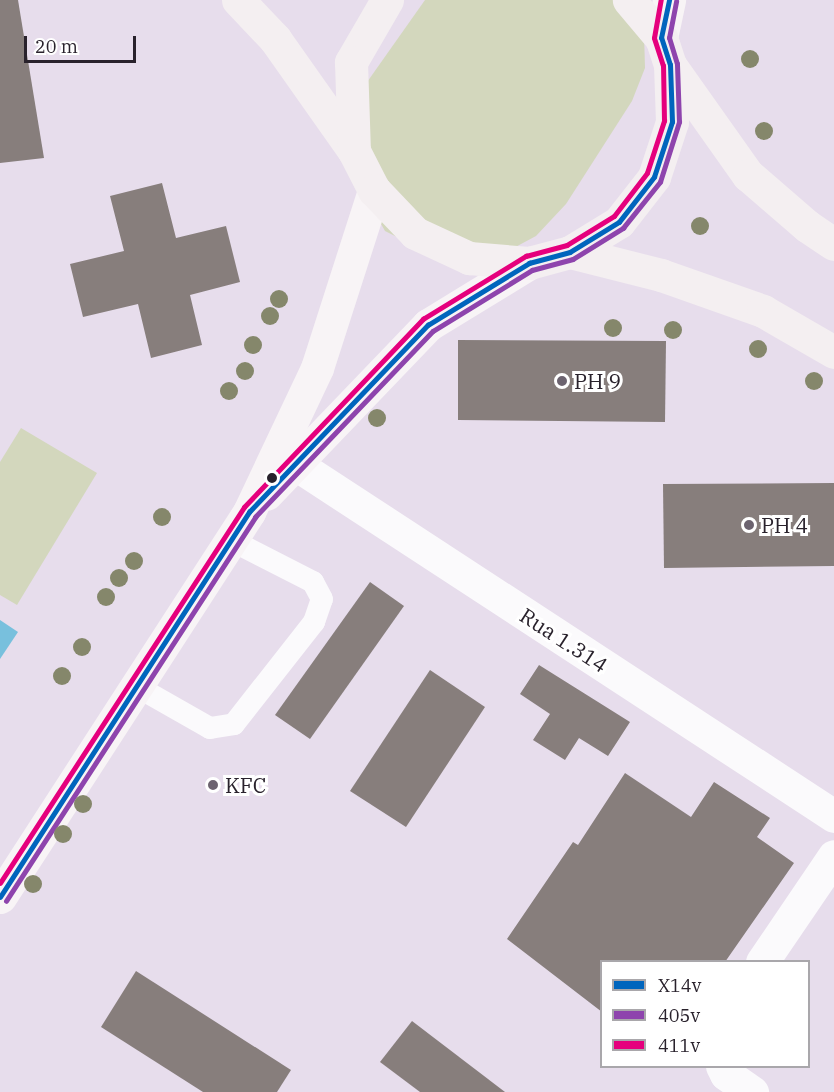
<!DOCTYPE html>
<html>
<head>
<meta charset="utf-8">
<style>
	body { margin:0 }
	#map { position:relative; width:834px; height:1092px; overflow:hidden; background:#e7ddec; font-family:"IBM Plex Serif",serif }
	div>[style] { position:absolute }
	.green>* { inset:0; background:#d3d7bd }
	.water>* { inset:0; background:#78c0dd }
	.building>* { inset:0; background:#877e7c }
	.lane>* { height:22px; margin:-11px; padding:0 11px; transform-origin:11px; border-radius:11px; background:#fbfafc }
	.street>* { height:33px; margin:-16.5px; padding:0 16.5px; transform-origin:16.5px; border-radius:16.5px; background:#fbfafc }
	.secondary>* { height:33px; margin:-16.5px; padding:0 16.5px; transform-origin:16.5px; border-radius:16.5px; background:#f8f4f6 }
	.primary>* { height:33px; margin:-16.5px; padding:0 16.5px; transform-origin:16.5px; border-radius:16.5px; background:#f4eff1 }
	.bus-1>* { height:4.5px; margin:-2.25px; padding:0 2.25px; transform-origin:2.25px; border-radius:2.25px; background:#0065bd }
	.bus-2>* { height:4.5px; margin:-2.25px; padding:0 2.25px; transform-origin:2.25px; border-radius:2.25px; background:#8e44ad }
	.bus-3>* { height:4.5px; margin:-2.25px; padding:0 2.25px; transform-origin:2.25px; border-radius:2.25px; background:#e5007d }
	.trees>* { width:18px; height:18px; margin:-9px; border-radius:50%; background:#85876b }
	.dots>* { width:16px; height:16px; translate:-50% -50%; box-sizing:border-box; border:3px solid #fff; border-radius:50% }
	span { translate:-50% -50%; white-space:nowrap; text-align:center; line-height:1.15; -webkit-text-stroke:6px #fff; paint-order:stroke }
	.poi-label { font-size:21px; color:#29222c }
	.left { translate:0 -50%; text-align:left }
	.street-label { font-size:21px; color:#29222c }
	.legend { position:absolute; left:600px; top:960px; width:210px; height:108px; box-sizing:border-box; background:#fff; border:2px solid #a9a7ab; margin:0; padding:8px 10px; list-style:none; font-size:18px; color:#29222c }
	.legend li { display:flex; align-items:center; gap:12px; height:30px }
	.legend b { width:30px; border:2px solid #a9a7ab }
	.scale { position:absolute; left:24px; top:36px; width:112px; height:27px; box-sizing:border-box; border:3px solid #29222c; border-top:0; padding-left:8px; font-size:18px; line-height:21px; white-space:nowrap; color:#29222c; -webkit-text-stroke:4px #fff; paint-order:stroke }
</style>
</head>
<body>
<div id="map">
	<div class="green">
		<i style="clip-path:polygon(425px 0,627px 0,644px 33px,645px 68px,632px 101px,566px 204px,536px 236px,504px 253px,429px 253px,385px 231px,362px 190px,365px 85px)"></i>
		<i style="clip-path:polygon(21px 428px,97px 473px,17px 605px,0 595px,0 462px)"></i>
	</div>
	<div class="water">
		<i style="clip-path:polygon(0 620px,18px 632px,0 659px)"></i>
	</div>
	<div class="building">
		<i style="clip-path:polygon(0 0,18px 0,44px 158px,0 163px)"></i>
		<i style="clip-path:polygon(162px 183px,176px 238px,226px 226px,240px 282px,190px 295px,202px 345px,151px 358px,138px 304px,83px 317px,70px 264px,124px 251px,110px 196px)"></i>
		<i style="clip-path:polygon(458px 340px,666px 341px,665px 422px,458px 420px)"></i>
		<i style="clip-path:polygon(834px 483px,834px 566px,664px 568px,663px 484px)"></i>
		<i style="clip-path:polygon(370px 582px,404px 606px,310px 739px,275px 715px)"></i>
		<i style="clip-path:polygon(539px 665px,630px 722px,608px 756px,579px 738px,565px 760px,533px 740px,550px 714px,520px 694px)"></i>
		<i style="clip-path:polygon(430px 670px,485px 707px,406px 827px,350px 791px)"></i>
		<i style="clip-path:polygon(625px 773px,691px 817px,714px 782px,770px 818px,757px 837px,794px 863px,725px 962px,602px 962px,602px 1012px,507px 939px,573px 842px,578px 845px)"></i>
		<i style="clip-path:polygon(136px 971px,291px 1070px,277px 1092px,203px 1092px,101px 1027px)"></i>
		<i style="clip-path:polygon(412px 1021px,505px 1092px,420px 1092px,380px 1062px)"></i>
	</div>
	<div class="lane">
		<i style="left:136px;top:686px;width:85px;rotate:29.6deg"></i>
		<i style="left:210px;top:728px;width:24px;rotate:-9deg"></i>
		<i style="left:234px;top:724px;width:130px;rotate:-51.9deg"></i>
		<i style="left:314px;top:622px;width:24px;rotate:-71deg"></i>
		<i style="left:322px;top:599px;width:19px;rotate:-118deg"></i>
		<i style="left:313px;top:582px;width:92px;rotate:-152.9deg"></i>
	</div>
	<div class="street">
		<i style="left:294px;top:463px;width:645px;rotate:33.17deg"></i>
		<i style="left:762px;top:962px;width:128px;rotate:-55.8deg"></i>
		<i style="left:722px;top:1066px;width:9px;rotate:63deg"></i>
		<i style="left:726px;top:1074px;width:32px;rotate:35deg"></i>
	</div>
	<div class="secondary">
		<i style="left:661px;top:38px;width:39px;rotate:-78deg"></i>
		<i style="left:266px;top:494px;width:234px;rotate:-46.2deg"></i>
		<i style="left:428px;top:325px;width:119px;rotate:-31.5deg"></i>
		<i style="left:0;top:897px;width:459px;rotate:-57.1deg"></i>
		<i style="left:249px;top:512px;width:159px;rotate:-64.7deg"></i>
		<i style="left:317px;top:368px;width:187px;rotate:-72.2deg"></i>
	</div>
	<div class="primary">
		<i style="left:238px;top:0;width:54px;rotate:46.5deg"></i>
		<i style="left:275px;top:39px;width:137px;rotate:54.8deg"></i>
		<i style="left:387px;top:0;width:72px;rotate:120.1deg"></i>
		<i style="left:351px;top:62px;width:89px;rotate:88.1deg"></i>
		<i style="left:354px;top:151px;width:44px;rotate:62.9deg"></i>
		<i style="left:374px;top:190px;width:59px;rotate:46.4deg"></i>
		<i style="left:415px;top:233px;width:60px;rotate:24.8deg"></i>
		<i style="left:469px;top:258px;width:60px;rotate:4.8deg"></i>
		<i style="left:529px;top:263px;width:42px;rotate:-15deg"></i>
		<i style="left:570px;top:252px;width:57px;rotate:-31.5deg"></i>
		<i style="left:619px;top:222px;width:57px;rotate:-52.1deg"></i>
		<i style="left:654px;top:177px;width:58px;rotate:-71.9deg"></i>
		<i style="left:672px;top:122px;width:57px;rotate:-92deg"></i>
		<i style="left:670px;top:65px;width:28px;rotate:-108deg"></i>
		<i style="left:661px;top:38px;width:50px;rotate:-130.1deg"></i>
		<i style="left:670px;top:65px;width:135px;rotate:54.7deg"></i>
		<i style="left:748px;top:175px;width:78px;rotate:40.8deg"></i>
		<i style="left:807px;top:226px;width:32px;rotate:34deg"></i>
		<i style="left:570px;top:252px;width:94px;rotate:14.2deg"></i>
		<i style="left:661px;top:275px;width:108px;rotate:19.4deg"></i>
		<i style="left:763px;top:311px;width:82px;rotate:30deg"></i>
	</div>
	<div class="bus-1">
		<i style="left:0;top:897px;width:459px;rotate:-57.1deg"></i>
		<i style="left:249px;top:512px;width:259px;rotate:-46.3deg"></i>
		<i style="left:428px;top:325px;width:119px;rotate:-31.5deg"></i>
		<i style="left:529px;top:263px;width:42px;rotate:-15deg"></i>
		<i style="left:570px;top:252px;width:57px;rotate:-31.5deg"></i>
		<i style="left:619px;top:222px;width:57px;rotate:-52.1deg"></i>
		<i style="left:654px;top:177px;width:58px;rotate:-71.9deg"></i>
		<i style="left:672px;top:122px;width:57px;rotate:-92deg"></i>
		<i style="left:670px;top:65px;width:28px;rotate:-108deg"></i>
		<i style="left:661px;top:38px;width:39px;rotate:-78deg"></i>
	</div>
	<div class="bus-2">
		<i style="left:6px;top:901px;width:458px;rotate:-57deg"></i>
		<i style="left:255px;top:517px;width:257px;rotate:-46.3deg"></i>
		<i style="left:433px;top:331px;width:116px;rotate:-31.6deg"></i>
		<i style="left:532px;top:270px;width:42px;rotate:-15deg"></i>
		<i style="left:573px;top:259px;width:59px;rotate:-31.8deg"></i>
		<i style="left:623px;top:228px;width:59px;rotate:-51.2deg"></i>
		<i style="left:660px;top:182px;width:63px;rotate:-72.4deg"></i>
		<i style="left:679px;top:122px;width:58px;rotate:-92deg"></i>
		<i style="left:677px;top:64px;width:27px;rotate:-107deg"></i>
		<i style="left:669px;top:38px;width:37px;rotate:-79deg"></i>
	</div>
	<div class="bus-3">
		<i style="left:0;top:883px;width:448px;rotate:-57deg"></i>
		<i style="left:244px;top:507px;width:260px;rotate:-46.4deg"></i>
		<i style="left:423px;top:319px;width:121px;rotate:-31.5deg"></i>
		<i style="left:526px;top:256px;width:42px;rotate:-15deg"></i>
		<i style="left:567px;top:245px;width:55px;rotate:-31.7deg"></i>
		<i style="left:614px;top:216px;width:54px;rotate:-52.5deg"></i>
		<i style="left:647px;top:173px;width:55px;rotate:-71.9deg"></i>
		<i style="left:664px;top:121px;width:55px;rotate:-91deg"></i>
		<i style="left:663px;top:66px;width:29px;rotate:-108deg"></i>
		<i style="left:654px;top:38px;width:39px;rotate:-80deg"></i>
	</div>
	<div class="trees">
		<i style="left:750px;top:59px"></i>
		<i style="left:764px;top:131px"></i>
		<i style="left:700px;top:226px"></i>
		<i style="left:279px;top:299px"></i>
		<i style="left:270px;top:316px"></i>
		<i style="left:613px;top:328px"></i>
		<i style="left:673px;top:330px"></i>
		<i style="left:253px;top:345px"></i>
		<i style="left:758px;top:349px"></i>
		<i style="left:245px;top:371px"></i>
		<i style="left:814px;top:381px"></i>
		<i style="left:229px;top:391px"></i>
		<i style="left:377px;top:418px"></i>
		<i style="left:162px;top:517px"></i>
		<i style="left:134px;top:561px"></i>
		<i style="left:119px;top:578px"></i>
		<i style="left:106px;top:597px"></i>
		<i style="left:82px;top:647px"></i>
		<i style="left:62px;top:676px"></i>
		<i style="left:83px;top:804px"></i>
		<i style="left:63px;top:834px"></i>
		<i style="left:33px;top:884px"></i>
	</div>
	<div class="dots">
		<i style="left:562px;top:381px;background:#6c636f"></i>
		<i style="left:272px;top:478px;background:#29222c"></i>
		<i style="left:749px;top:525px;background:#6c636f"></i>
		<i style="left:213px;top:785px;background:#6c636f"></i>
	</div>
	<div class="poi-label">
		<span class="left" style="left:574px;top:381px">PH 9</span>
		<span class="left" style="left:761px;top:525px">PH 4</span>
		<span class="left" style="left:225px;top:785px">KFC</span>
	</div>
	<div class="street-label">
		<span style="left:564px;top:640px;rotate:33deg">Rua 1.314</span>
	</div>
	<ul class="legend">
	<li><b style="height:8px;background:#0065bd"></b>X14v</li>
	<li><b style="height:8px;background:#8e44ad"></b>405v</li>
	<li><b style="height:8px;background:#e5007d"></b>411v</li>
	</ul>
	<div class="scale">20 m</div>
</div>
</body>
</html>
